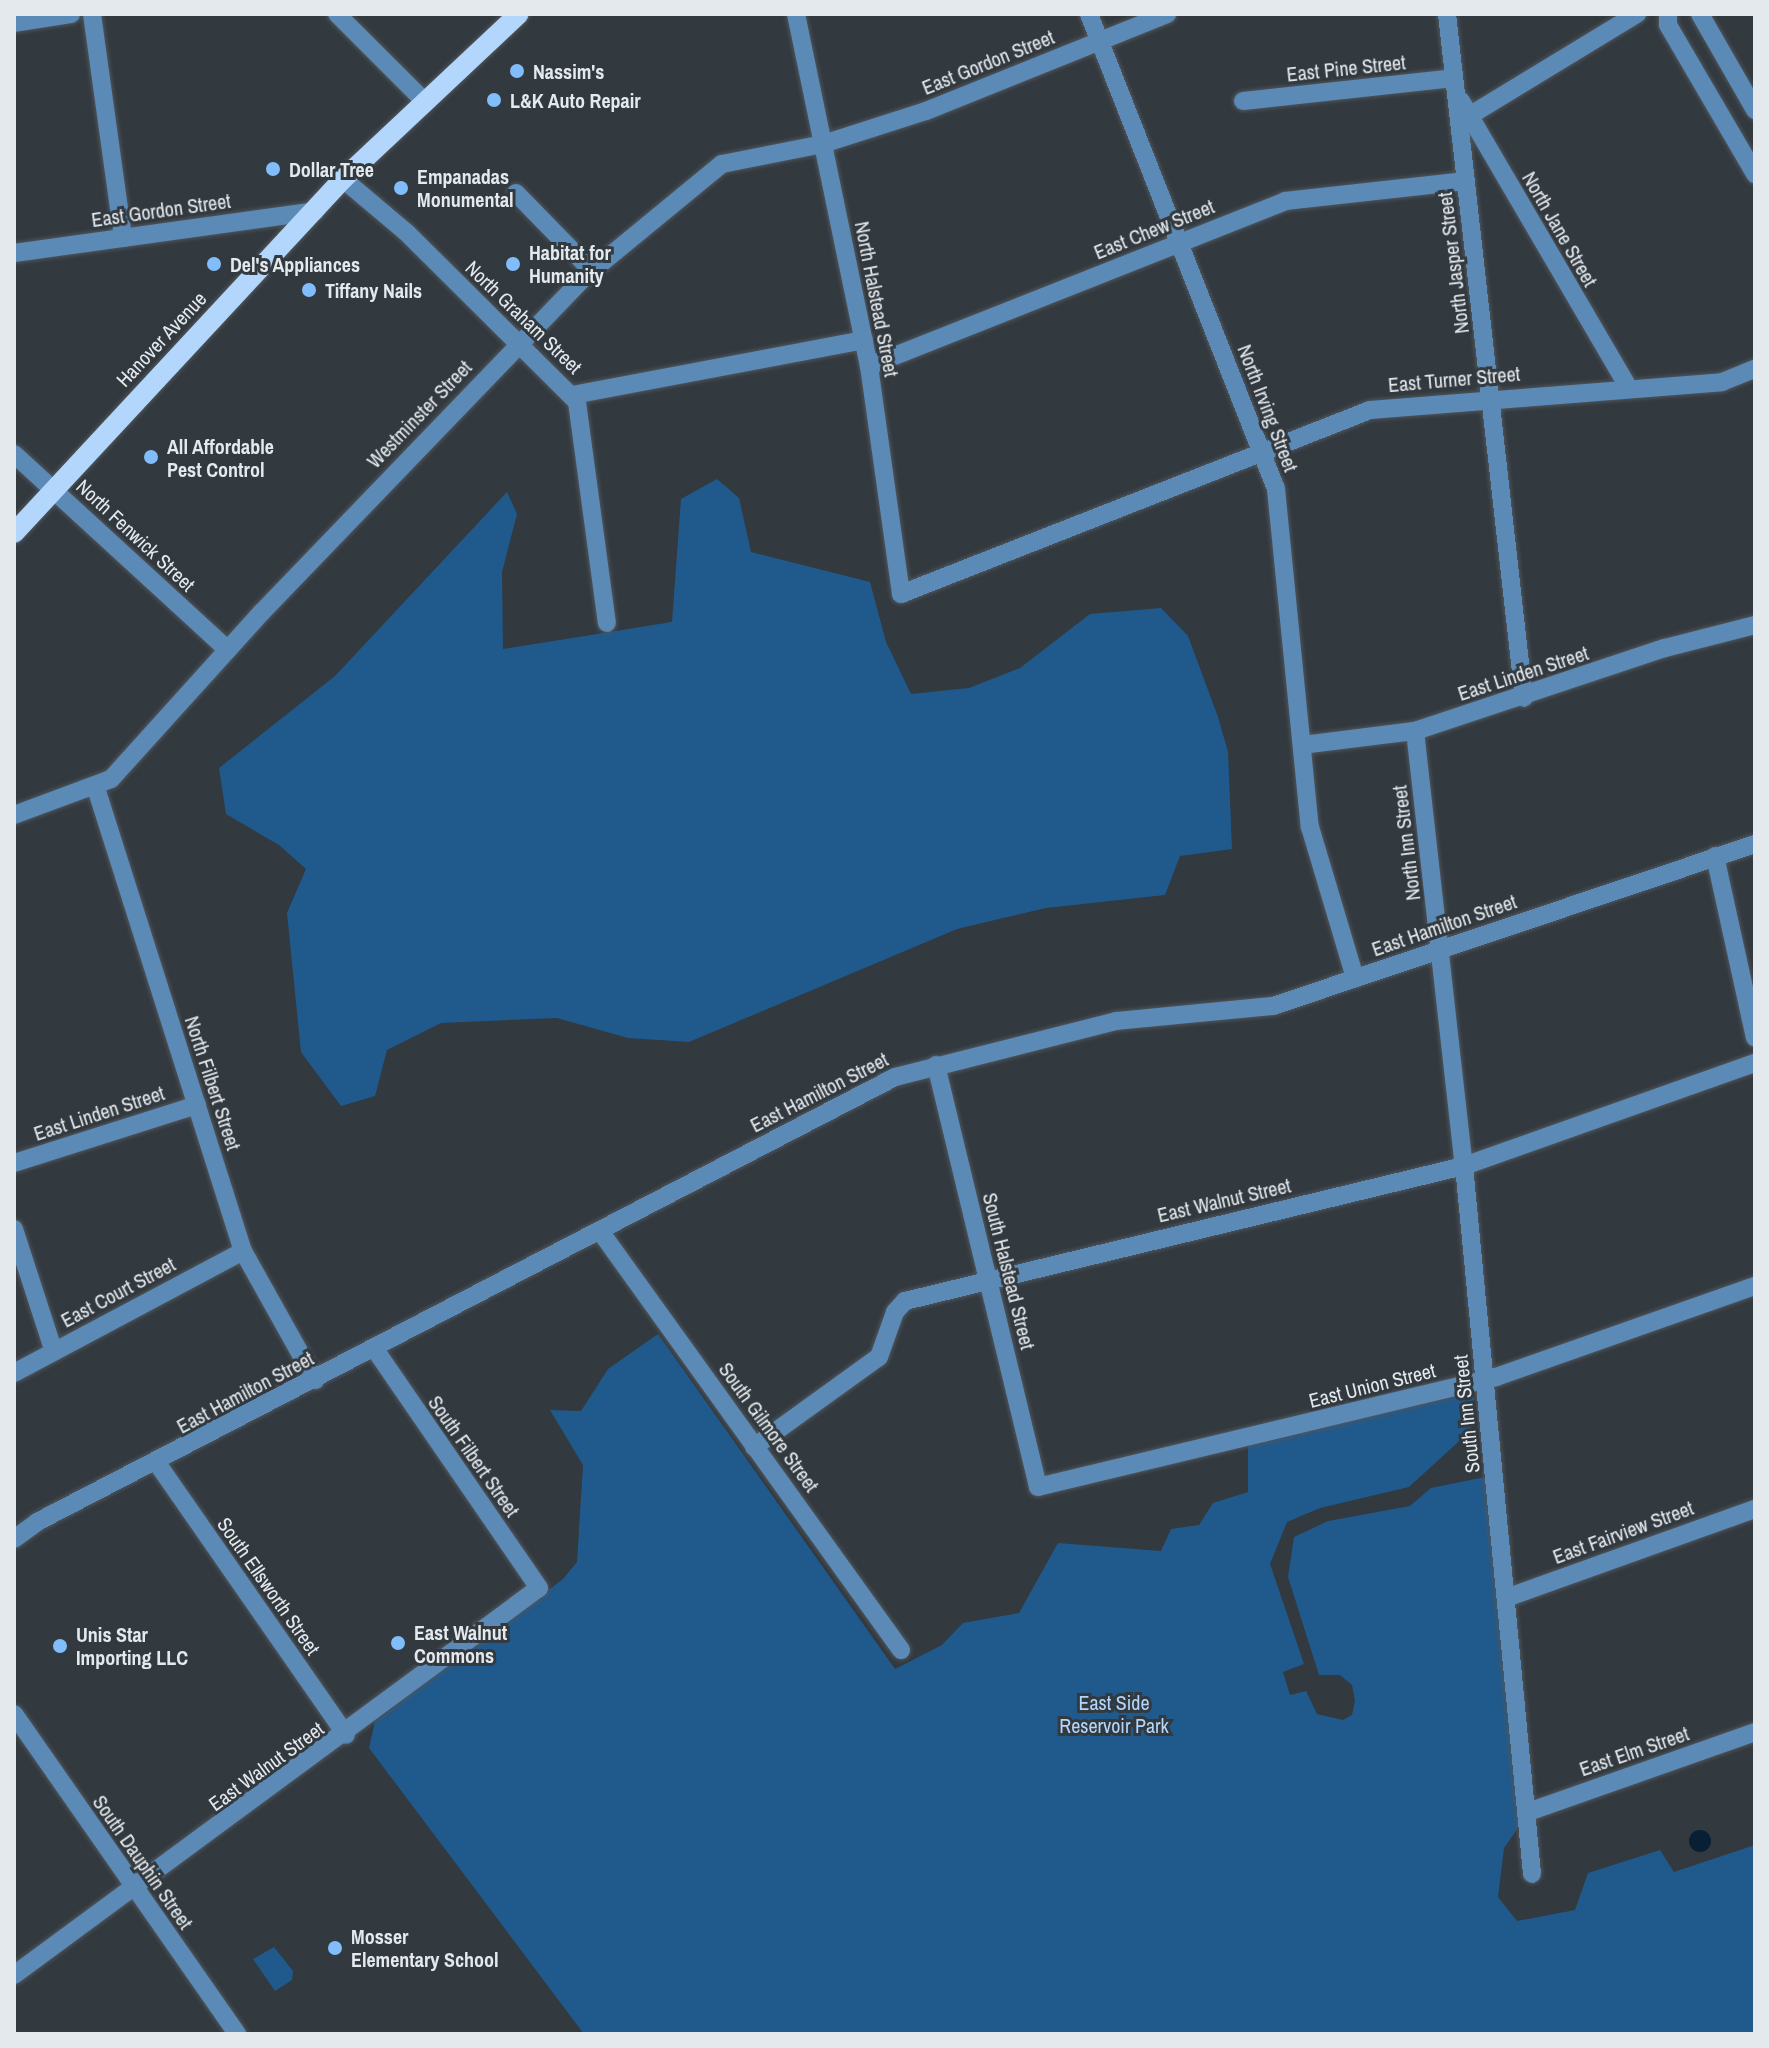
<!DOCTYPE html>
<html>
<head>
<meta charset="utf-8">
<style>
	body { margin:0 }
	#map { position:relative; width:1769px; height:2048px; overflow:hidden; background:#32393f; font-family:"Archivo Narrow",sans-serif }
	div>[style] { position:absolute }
	.green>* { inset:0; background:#205a8d }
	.water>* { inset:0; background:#082036 }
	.round { border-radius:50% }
	.roads { filter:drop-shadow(0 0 2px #4e555b) drop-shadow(0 0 2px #4e555b) }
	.minor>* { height:18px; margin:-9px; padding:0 9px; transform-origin:9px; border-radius:9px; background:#5c8ab7 }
	.major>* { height:20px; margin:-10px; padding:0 10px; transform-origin:10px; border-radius:10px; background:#b3d7fc }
	.dots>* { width:22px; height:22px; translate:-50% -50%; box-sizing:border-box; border:4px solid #32393f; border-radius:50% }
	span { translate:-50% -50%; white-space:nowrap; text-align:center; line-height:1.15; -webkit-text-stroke:6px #32393f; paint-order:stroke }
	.street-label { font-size:20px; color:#e4e9ed }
	.poi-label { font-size:20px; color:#e4e9ed; font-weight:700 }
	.left { translate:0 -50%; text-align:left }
	.park-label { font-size:20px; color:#b3d7fc }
	.frame { position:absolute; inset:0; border:16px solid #e4e9ed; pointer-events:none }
</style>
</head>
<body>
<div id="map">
	<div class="green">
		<i style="clip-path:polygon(717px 479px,739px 498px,751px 552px,870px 582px,886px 642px,911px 694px,969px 688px,1020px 668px,1090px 614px,1161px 608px,1188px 636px,1218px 717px,1228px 752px,1232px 849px,1180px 856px,1165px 895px,1046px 908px,957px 929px,689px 1042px,628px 1038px,557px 1018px,441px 1023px,387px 1050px,375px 1096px,341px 1106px,301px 1052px,287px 913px,306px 869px,279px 845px,226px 814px,219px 768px,335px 676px,507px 492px,517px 514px,502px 572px,503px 649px,672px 622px,681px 499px)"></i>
		<i style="clip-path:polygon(658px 1334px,895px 1669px,942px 1645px,963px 1623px,1019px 1613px,1058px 1543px,1161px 1551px,1171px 1529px,1199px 1525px,1213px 1503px,1248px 1492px,1248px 1445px,1473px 1391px,1477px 1418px,1468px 1433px,1409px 1487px,1320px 1508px,1287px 1522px,1270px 1564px,1304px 1664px,1283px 1672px,1290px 1695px,1306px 1691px,1317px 1714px,1343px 1720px,1352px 1715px,1355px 1701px,1352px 1685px,1340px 1675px,1319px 1675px,1288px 1577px,1294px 1537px,1328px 1521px,1410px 1506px,1431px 1488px,1485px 1477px,1520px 1825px,1504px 1848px,1498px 1897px,1517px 1921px,1575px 1910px,1588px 1873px,1660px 1850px,1674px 1872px,1755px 1845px,1755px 2034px,584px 2034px,369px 1748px,375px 1721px,563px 1579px,577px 1562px,583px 1465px,550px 1410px,581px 1411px,608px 1369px)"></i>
		<i style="clip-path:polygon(274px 1947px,293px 1971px,292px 1980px,275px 1991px,253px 1959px)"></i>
	</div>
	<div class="water">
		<i class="round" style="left:1689px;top:1830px;width:22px;height:22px"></i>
	</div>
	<div class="roads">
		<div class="minor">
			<i style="left:92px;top:14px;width:226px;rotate:82.1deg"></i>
			<i style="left:337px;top:14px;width:123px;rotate:45deg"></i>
			<i style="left:796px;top:14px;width:359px;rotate:78.3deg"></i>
			<i style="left:869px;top:366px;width:230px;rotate:82deg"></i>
			<i style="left:901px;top:594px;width:504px;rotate:-21.42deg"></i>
			<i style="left:1370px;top:410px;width:353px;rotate:-4.5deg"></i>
			<i style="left:1722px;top:382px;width:35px;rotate:-22deg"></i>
			<i style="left:1089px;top:14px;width:510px;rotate:68.51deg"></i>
			<i style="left:1276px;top:489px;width:340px;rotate:84.3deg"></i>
			<i style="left:1310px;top:827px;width:158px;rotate:73.4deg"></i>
			<i style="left:1447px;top:14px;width:688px;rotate:83.58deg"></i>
			<i style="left:1668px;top:14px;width:11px;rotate:90deg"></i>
			<i style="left:1668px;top:25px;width:173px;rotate:59.7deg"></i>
			<i style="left:1700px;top:14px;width:111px;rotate:60.2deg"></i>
			<i style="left:14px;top:23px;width:58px;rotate:-9deg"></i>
			<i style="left:1243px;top:101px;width:212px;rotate:-6.2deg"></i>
			<i style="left:1461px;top:101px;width:331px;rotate:59.7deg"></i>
			<i style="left:1469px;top:116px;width:197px;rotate:-31.3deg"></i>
			<i style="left:343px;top:179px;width:82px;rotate:40.1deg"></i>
			<i style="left:406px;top:232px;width:241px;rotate:44.8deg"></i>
			<i style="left:577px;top:402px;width:223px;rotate:82.3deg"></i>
			<i style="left:516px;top:193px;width:109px;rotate:45.7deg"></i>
			<i style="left:14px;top:253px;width:304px;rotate:-7.9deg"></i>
			<i style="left:869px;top:366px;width:448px;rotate:-21.6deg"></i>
			<i style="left:1285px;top:201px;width:182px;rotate:-6.3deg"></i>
			<i style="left:573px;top:395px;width:296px;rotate:-10.7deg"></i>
			<i style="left:14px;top:454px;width:290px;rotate:42.5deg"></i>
			<i style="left:1415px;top:731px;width:438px;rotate:83.6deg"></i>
			<i style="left:1464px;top:1166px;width:711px;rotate:84.51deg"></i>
			<i style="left:1302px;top:745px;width:114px;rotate:-7.1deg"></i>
			<i style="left:1415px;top:731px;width:263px;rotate:-18.4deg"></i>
			<i style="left:1665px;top:648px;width:93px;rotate:-14.3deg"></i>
			<i style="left:96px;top:788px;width:486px;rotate:72.4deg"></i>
			<i style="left:243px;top:1251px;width:148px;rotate:60.8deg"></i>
			<i style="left:14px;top:815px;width:103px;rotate:-20.4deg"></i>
			<i style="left:111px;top:779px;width:225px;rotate:-47.9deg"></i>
			<i style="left:262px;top:612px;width:463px;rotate:-46.1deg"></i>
			<i style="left:583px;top:278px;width:180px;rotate:-39.4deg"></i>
			<i style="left:722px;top:164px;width:103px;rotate:-11.2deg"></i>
			<i style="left:823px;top:144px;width:108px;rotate:-17.8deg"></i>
			<i style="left:926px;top:111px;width:260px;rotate:-21.9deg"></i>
			<i style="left:1715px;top:856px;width:186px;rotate:77.6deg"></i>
			<i style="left:936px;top:1065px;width:434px;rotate:76.4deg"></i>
			<i style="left:1038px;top:1487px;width:471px;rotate:-13.5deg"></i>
			<i style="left:1496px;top:1377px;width:275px;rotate:-19.4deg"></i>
			<i style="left:14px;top:1163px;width:192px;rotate:-17.6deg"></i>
			<i style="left:14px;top:1229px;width:129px;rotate:72deg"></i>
			<i style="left:600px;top:1231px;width:516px;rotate:54.31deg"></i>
			<i style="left:14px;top:1373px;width:259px;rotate:-28deg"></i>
			<i style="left:754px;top:1447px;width:154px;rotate:-35.8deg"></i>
			<i style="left:879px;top:1357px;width:48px;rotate:-70.4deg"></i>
			<i style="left:895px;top:1312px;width:15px;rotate:-48deg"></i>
			<i style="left:905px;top:1301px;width:575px;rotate:-13.58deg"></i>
			<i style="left:1464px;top:1166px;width:309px;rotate:-19.5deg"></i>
			<i style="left:157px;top:1463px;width:331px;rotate:55.2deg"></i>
			<i style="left:14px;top:1539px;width:29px;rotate:-36deg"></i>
			<i style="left:37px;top:1522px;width:967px;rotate:-27.41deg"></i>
			<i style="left:895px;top:1077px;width:228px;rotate:-14.2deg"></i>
			<i style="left:1116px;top:1021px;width:158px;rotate:-5.5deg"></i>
			<i style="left:1273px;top:1006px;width:508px;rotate:-18.58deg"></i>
			<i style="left:1506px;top:1598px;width:264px;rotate:-19.7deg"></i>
			<i style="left:14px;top:1714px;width:390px;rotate:55.1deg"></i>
			<i style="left:1528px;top:1812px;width:241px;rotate:-19.4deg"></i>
			<i style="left:14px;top:1975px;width:652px;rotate:-36.4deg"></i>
			<i style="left:539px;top:1588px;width:290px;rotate:-124.5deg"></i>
		</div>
		<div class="major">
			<i style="left:14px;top:533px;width:483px;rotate:-47.1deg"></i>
			<i style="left:343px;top:179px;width:241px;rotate:-43.2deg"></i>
		</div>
	</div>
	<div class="dots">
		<i style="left:517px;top:71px;background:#80bdfa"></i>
		<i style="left:494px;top:100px;background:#80bdfa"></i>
		<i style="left:273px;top:169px;background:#80bdfa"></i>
		<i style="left:401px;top:188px;background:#80bdfa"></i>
		<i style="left:214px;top:264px;background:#80bdfa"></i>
		<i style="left:513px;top:264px;background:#80bdfa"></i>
		<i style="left:309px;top:290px;background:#80bdfa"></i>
		<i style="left:151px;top:457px;background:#80bdfa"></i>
		<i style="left:398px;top:1643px;background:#80bdfa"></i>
		<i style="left:60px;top:1646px;background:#80bdfa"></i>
		<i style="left:335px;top:1948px;background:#80bdfa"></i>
	</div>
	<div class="street-label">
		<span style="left:988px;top:62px;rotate:-22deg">East Gordon Street</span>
		<span style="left:1346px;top:68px;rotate:-6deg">East Pine Street</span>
		<span style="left:161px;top:210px;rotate:-8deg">East Gordon Street</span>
		<span style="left:1154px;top:229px;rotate:-22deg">East Chew Street</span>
		<span style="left:1560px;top:229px;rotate:60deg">North Jane Street</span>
		<span style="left:1453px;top:263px;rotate:-97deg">North Jasper Street</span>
		<span style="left:877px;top:299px;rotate:79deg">North Halstead Street</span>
		<span style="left:524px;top:317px;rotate:44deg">North Graham Street</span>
		<span style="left:161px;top:339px;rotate:-47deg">Hanover Avenue</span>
		<span style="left:1454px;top:379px;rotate:-5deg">East Turner Street</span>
		<span style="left:1268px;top:408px;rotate:69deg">North Irving Street</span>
		<span style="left:419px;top:414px;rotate:-46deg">Westminster Street</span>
		<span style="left:136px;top:535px;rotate:43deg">North Fenwick Street</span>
		<span style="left:1523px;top:673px;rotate:-18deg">East Linden Street</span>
		<span style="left:1406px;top:843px;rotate:-97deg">North Inn Street</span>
		<span style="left:1444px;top:925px;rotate:-19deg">East Hamilton Street</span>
		<span style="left:213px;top:1083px;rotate:72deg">North Filbert Street</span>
		<span style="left:819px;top:1092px;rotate:-27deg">East Hamilton Street</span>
		<span style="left:99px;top:1113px;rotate:-18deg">East Linden Street</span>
		<span style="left:1224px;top:1200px;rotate:-13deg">East Walnut Street</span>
		<span style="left:1009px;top:1271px;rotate:76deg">South Halstead Street</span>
		<span style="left:118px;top:1292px;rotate:-28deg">East Court Street</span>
		<span style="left:1372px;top:1385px;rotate:-14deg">East Union Street</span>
		<span style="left:245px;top:1392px;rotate:-28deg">East Hamilton Street</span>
		<span style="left:1466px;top:1414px;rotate:-96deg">South Inn Street</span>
		<span style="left:769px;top:1427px;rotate:54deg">South Gilmore Street</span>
		<span style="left:474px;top:1456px;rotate:55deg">South Filbert Street</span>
		<span style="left:1623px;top:1532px;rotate:-20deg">East Fairview Street</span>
		<span style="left:269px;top:1586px;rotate:55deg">South Ellsworth Street</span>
		<span style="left:1634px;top:1751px;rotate:-19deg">East Elm Street</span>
		<span style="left:266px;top:1766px;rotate:-36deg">East Walnut Street</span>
		<span style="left:143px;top:1862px;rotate:55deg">South Dauphin Street</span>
	</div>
	<div class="poi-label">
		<span class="left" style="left:533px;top:71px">Nassim's</span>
		<span class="left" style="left:510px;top:100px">L&amp;K Auto Repair</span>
		<span class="left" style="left:289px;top:169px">Dollar Tree</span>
		<span class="left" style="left:417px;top:188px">Empanadas<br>Monumental</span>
		<span class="left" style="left:529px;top:264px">Habitat for<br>Humanity</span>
		<span class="left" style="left:230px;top:264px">Del's Appliances</span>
		<span class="left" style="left:325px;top:290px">Tiffany Nails</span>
		<span class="left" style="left:167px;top:458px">All Affordable<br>Pest Control</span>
		<span class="left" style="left:414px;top:1644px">East Walnut<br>Commons</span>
		<span class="left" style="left:76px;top:1646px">Unis Star<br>Importing LLC</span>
		<span class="left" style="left:351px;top:1948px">Mosser<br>Elementary School</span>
	</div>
	<div class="park-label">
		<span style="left:1114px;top:1714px">East Side<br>Reservoir Park</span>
	</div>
	<div class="frame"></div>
</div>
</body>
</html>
